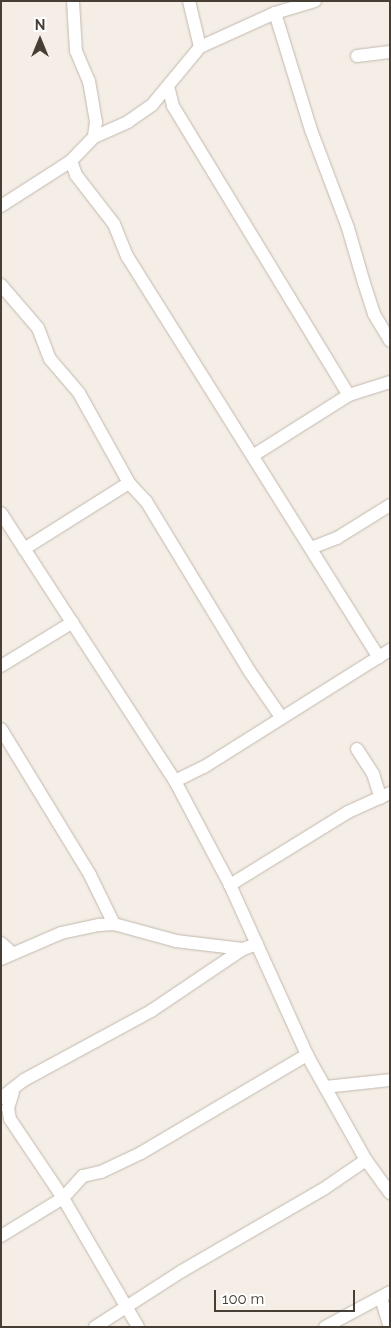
<!DOCTYPE html>
<html>
<head>
<meta charset="utf-8">
<style>
	body { margin:0 }
	#map { position:relative; width:391px; height:1328px; overflow:hidden; background:#f4eee7; font-family:Raleway,sans-serif }
	div>[style] { position:absolute }
	.roads { filter:drop-shadow(0 0 1px #c2b8ac) drop-shadow(0 0 1px #c2b8ac) }
	.minor>* { height:12px; margin:-6px; padding:0 6px; transform-origin:6px; border-radius:6px; background:#fff }
	span { translate:-50% -50%; white-space:nowrap; text-align:center; line-height:1.15; -webkit-text-stroke:4px #fff; paint-order:stroke }
	.frame { position:absolute; inset:0; border:2px solid #473e36; pointer-events:none }
	.north { position:absolute; left:15px; top:15px; width:50px; height:50px; -webkit-text-stroke:4px #fff; paint-order:stroke; rotate:0deg; font-size:14px; font-weight:700; line-height:20px; text-align:center; color:#473e36 }
	.north::after { content:''; display:block; margin:auto; width:18px; height:22px; background:#473e36; clip-path:polygon(50% 0,100% 100%,50% 72%,0 100%) }
	.scale { position:absolute; left:214px; top:1290px; width:141px; height:22px; box-sizing:border-box; border:2px solid #473e36; border-top:0; padding-left:6px; font-size:15px; line-height:18px; white-space:nowrap; color:#473e36; -webkit-text-stroke:4px #fff; paint-order:stroke }
</style>
</head>
<body>
<div id="map">
	<div class="roads">
		<div class="minor">
			<i style="left:73px;top:1px;width:50px;rotate:86.6deg"></i>
			<i style="left:76px;top:51px;width:33px;rotate:67deg"></i>
			<i style="left:89px;top:81px;width:42px;rotate:80.3deg"></i>
			<i style="left:96px;top:122px;width:15px;rotate:98deg"></i>
			<i style="left:189px;top:1px;width:47px;rotate:76.6deg"></i>
			<i style="left:315px;top:1px;width:42px;rotate:163.3deg"></i>
			<i style="left:275px;top:13px;width:82px;rotate:155.6deg"></i>
			<i style="left:200px;top:47px;width:75px;rotate:129.6deg"></i>
			<i style="left:152px;top:105px;width:29px;rotate:145deg"></i>
			<i style="left:128px;top:122px;width:37px;rotate:156deg"></i>
			<i style="left:94px;top:137px;width:33px;rotate:134deg"></i>
			<i style="left:71px;top:161px;width:15px;rotate:70deg"></i>
			<i style="left:76px;top:175px;width:62px;rotate:52.2deg"></i>
			<i style="left:114px;top:224px;width:35px;rotate:68deg"></i>
			<i style="left:127px;top:256px;width:474px;rotate:57.9deg"></i>
			<i style="left:275px;top:13px;width:122px;rotate:72.9deg"></i>
			<i style="left:311px;top:130px;width:105px;rotate:69.3deg"></i>
			<i style="left:348px;top:228px;width:57px;rotate:73.8deg"></i>
			<i style="left:364px;top:283px;width:33px;rotate:72deg"></i>
			<i style="left:374px;top:314px;width:31px;rotate:59deg"></i>
			<i style="left:357px;top:56px;width:33px;rotate:-7deg"></i>
			<i style="left:168px;top:86px;width:21px;rotate:76deg"></i>
			<i style="left:173px;top:106px;width:338px;rotate:58.7deg"></i>
			<i style="left:1px;top:206px;width:83px;rotate:-32.7deg"></i>
			<i style="left:1px;top:285px;width:57px;rotate:49.3deg"></i>
			<i style="left:38px;top:328px;width:33px;rotate:69deg"></i>
			<i style="left:50px;top:359px;width:45px;rotate:49.5deg"></i>
			<i style="left:79px;top:393px;width:103px;rotate:60.9deg"></i>
			<i style="left:129px;top:483px;width:25px;rotate:47deg"></i>
			<i style="left:146px;top:501px;width:200px;rotate:58.7deg"></i>
			<i style="left:250px;top:672px;width:55px;rotate:55.4deg"></i>
			<i style="left:254px;top:455px;width:112px;rotate:-32.3deg"></i>
			<i style="left:349px;top:395px;width:43px;rotate:-17.6deg"></i>
			<i style="left:1px;top:513px;width:320px;rotate:57deg"></i>
			<i style="left:175px;top:781px;width:118px;rotate:62.1deg"></i>
			<i style="left:230px;top:885px;width:187px;rotate:65.6deg"></i>
			<i style="left:307px;top:1055px;width:120px;rotate:60.7deg"></i>
			<i style="left:366px;top:1160px;width:41px;rotate:54deg"></i>
			<i style="left:311px;top:548px;width:28px;rotate:-21deg"></i>
			<i style="left:337px;top:538px;width:62px;rotate:-31.9deg"></i>
			<i style="left:24px;top:549px;width:124px;rotate:-32.2deg"></i>
			<i style="left:1px;top:666px;width:84px;rotate:-31.4deg"></i>
			<i style="left:1px;top:729px;width:171px;rotate:58.6deg"></i>
			<i style="left:90px;top:875px;width:55px;rotate:63.9deg"></i>
			<i style="left:357px;top:749px;width:30px;rotate:57deg"></i>
			<i style="left:373px;top:774px;width:25px;rotate:72deg"></i>
			<i style="left:175px;top:781px;width:32px;rotate:-26deg"></i>
			<i style="left:204px;top:767px;width:220px;rotate:-32.2deg"></i>
			<i style="left:230px;top:885px;width:139px;rotate:-31.7deg"></i>
			<i style="left:348px;top:812px;width:46px;rotate:-24.3deg"></i>
			<i style="left:1px;top:943px;width:13px;rotate:42deg"></i>
			<i style="left:1px;top:959px;width:65px;rotate:-23.4deg"></i>
			<i style="left:61px;top:933px;width:40px;rotate:-12deg"></i>
			<i style="left:100px;top:925px;width:14px;rotate:-4deg"></i>
			<i style="left:114px;top:924px;width:64px;rotate:15.3deg"></i>
			<i style="left:176px;top:941px;width:67px;rotate:6.8deg"></i>
			<i style="left:325px;top:1087px;width:65px;rotate:-6.1deg"></i>
			<i style="left:13px;top:1092px;width:17px;rotate:107deg"></i>
			<i style="left:8px;top:1108px;width:11px;rotate:80deg"></i>
			<i style="left:10px;top:1119px;width:95px;rotate:56.1deg"></i>
			<i style="left:63px;top:1198px;width:149px;rotate:59.8deg"></i>
			<i style="left:1px;top:1098px;width:29px;rotate:-38deg"></i>
			<i style="left:24px;top:1080px;width:145px;rotate:-28.5deg"></i>
			<i style="left:151px;top:1011px;width:111px;rotate:-34deg"></i>
			<i style="left:243px;top:949px;width:15px;rotate:-20deg"></i>
			<i style="left:1px;top:1236px;width:73px;rotate:-31.5deg"></i>
			<i style="left:63px;top:1198px;width:30px;rotate:-48deg"></i>
			<i style="left:83px;top:1176px;width:18px;rotate:-13deg"></i>
			<i style="left:101px;top:1172px;width:44px;rotate:-25.4deg"></i>
			<i style="left:141px;top:1153px;width:193px;rotate:-30.6deg"></i>
			<i style="left:381px;top:1298px;width:30px;rotate:73deg"></i>
			<i style="left:95px;top:1327px;width:103px;rotate:-32.8deg"></i>
			<i style="left:182px;top:1271px;width:165px;rotate:-30.1deg"></i>
			<i style="left:325px;top:1188px;width:50px;rotate:-34.3deg"></i>
			<i style="left:325px;top:1327px;width:74px;rotate:-28.3deg"></i>
		</div>
	</div>
	<div class="frame"></div>
	<div class="north">N</div>
	<div class="scale">100 m</div>
</div>
</body>
</html>
